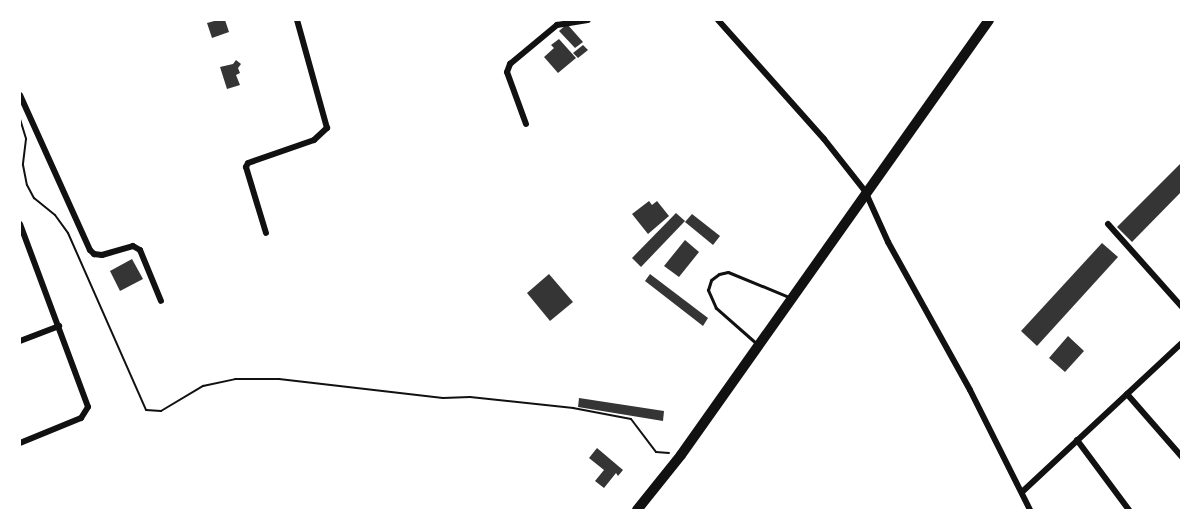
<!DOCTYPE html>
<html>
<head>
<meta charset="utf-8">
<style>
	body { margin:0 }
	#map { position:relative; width:1201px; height:530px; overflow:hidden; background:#fff; font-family:Manrope,sans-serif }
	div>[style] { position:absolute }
	.building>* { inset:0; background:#353535 }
	.path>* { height:2px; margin:-1px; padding:0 1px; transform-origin:1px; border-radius:1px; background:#111 }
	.service>* { height:3px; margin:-1.5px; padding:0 1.5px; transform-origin:1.5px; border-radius:1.5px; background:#111 }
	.minor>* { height:6px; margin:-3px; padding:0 3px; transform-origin:3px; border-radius:3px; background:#111 }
	.primary>* { height:10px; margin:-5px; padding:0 5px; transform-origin:5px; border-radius:5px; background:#111 }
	span { translate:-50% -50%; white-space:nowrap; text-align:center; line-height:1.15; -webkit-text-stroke:5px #fff; paint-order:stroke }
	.frame { position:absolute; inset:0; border:21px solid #fff; pointer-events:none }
</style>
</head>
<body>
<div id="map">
	<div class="building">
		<i style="clip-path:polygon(218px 20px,225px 20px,229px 32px,212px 38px,207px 23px)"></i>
		<i style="clip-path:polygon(567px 24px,583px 42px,575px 48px,559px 31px)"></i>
		<i style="clip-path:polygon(559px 39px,576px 58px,558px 73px,544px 57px,554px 48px,551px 45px)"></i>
		<i style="clip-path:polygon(583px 45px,588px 50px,578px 58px,573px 53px)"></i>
		<i style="clip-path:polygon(236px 60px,241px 64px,238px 68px,240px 73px,236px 75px,240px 85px,227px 89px,220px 67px,233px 64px)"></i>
		<i style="clip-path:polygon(1182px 162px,1182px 191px,1132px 242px,1117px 227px)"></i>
		<i style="clip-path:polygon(649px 201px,652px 205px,657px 201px,669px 216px,648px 234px,632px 214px)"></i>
		<i style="clip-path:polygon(676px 213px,685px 221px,641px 267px,632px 258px)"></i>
		<i style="clip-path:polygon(692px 214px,720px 236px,713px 245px,685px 222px)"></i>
		<i style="clip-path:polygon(685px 240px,699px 252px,679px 277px,664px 266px)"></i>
		<i style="clip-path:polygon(1102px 243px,1118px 257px,1037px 346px,1021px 331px)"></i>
		<i style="clip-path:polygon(132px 259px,143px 279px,120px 291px,110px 271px)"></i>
		<i style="clip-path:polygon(549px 274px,573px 302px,550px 321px,527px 293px)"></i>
		<i style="clip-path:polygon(650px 274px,708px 318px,703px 326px,645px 281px)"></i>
		<i style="clip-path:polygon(1068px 336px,1084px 351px,1065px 372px,1049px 358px)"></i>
		<i style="clip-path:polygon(579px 398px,664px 411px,663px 421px,578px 407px)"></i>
		<i style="clip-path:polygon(597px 448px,623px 470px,618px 476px,616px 473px,604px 488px,595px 481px,604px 470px,589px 458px)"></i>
	</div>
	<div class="path">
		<i style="left:20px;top:119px;width:21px;rotate:73deg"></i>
		<i style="left:26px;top:139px;width:26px;rotate:97deg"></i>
		<i style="left:23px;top:165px;width:20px;rotate:79deg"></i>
		<i style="left:27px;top:185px;width:15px;rotate:62deg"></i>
		<i style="left:34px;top:198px;width:27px;rotate:39deg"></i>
		<i style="left:55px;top:215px;width:22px;rotate:54deg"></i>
		<i style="left:68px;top:233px;width:193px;rotate:66.2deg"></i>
		<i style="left:146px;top:410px;width:15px;rotate:4deg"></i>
		<i style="left:161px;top:411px;width:49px;rotate:-30.8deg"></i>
		<i style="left:203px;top:386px;width:33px;rotate:-12deg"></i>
		<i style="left:235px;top:379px;width:44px"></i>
		<i style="left:279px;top:379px;width:165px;rotate:6.6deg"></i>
		<i style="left:443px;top:398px;width:27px;rotate:-2deg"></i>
		<i style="left:470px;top:397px;width:104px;rotate:6.1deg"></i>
		<i style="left:573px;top:408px;width:59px;rotate:10.7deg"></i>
		<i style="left:631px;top:419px;width:41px;rotate:52.9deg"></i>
		<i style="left:656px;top:452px;width:13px;rotate:4deg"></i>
	</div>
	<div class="service">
		<i style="left:757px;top:344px;width:55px;rotate:-138.7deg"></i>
		<i style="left:716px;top:308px;width:20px;rotate:-114deg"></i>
		<i style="left:708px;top:290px;width:10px;rotate:-73deg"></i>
		<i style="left:711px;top:280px;width:10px;rotate:-37deg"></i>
		<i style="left:719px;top:274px;width:9px;rotate:-13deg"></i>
		<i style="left:728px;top:272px;width:66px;rotate:22.3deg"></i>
	</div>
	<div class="minor">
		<i style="left:718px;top:20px;width:159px;rotate:48.3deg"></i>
		<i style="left:824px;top:139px;width:66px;rotate:51.7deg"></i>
		<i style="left:865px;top:191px;width:56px;rotate:65.7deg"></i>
		<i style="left:888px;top:242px;width:169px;rotate:61deg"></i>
		<i style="left:970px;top:390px;width:134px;rotate:63.4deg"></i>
		<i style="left:20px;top:95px;width:170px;rotate:65.7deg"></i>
		<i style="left:90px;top:250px;width:6px;rotate:45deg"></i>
		<i style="left:94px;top:254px;width:8px;rotate:7deg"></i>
		<i style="left:102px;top:255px;width:32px;rotate:-16deg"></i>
		<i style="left:133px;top:246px;width:8px;rotate:30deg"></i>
		<i style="left:140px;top:250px;width:55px;rotate:67.6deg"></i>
		<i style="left:526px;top:124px;width:55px;rotate:-110.1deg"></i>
		<i style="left:507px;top:72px;width:9px;rotate:-69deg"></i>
		<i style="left:510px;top:64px;width:61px;rotate:-39.7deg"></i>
		<i style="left:557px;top:25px;width:31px;rotate:-9deg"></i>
		<i style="left:20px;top:224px;width:195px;rotate:69.6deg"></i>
		<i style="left:88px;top:407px;width:13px;rotate:122deg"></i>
		<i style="left:81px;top:418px;width:66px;rotate:157.7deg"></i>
		<i style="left:1108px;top:224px;width:111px;rotate:48.3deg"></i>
		<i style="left:266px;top:233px;width:69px;rotate:-106.9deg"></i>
		<i style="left:246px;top:167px;width:4px;rotate:-63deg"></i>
		<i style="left:248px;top:163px;width:70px;rotate:-19.2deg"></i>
		<i style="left:314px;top:140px;width:18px;rotate:-43deg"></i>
		<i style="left:327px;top:128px;width:112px;rotate:-105.5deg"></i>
		<i style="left:20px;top:341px;width:42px;rotate:-21deg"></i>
		<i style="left:1127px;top:394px;width:84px;rotate:48.9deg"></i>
		<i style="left:1077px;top:440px;width:87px;rotate:53.4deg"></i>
		<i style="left:1022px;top:492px;width:219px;rotate:-43deg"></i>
	</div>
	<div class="primary">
		<i style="left:637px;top:510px;width:70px;rotate:-51.3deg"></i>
		<i style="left:681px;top:455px;width:533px;rotate:-54.7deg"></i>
	</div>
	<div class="frame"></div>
</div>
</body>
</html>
